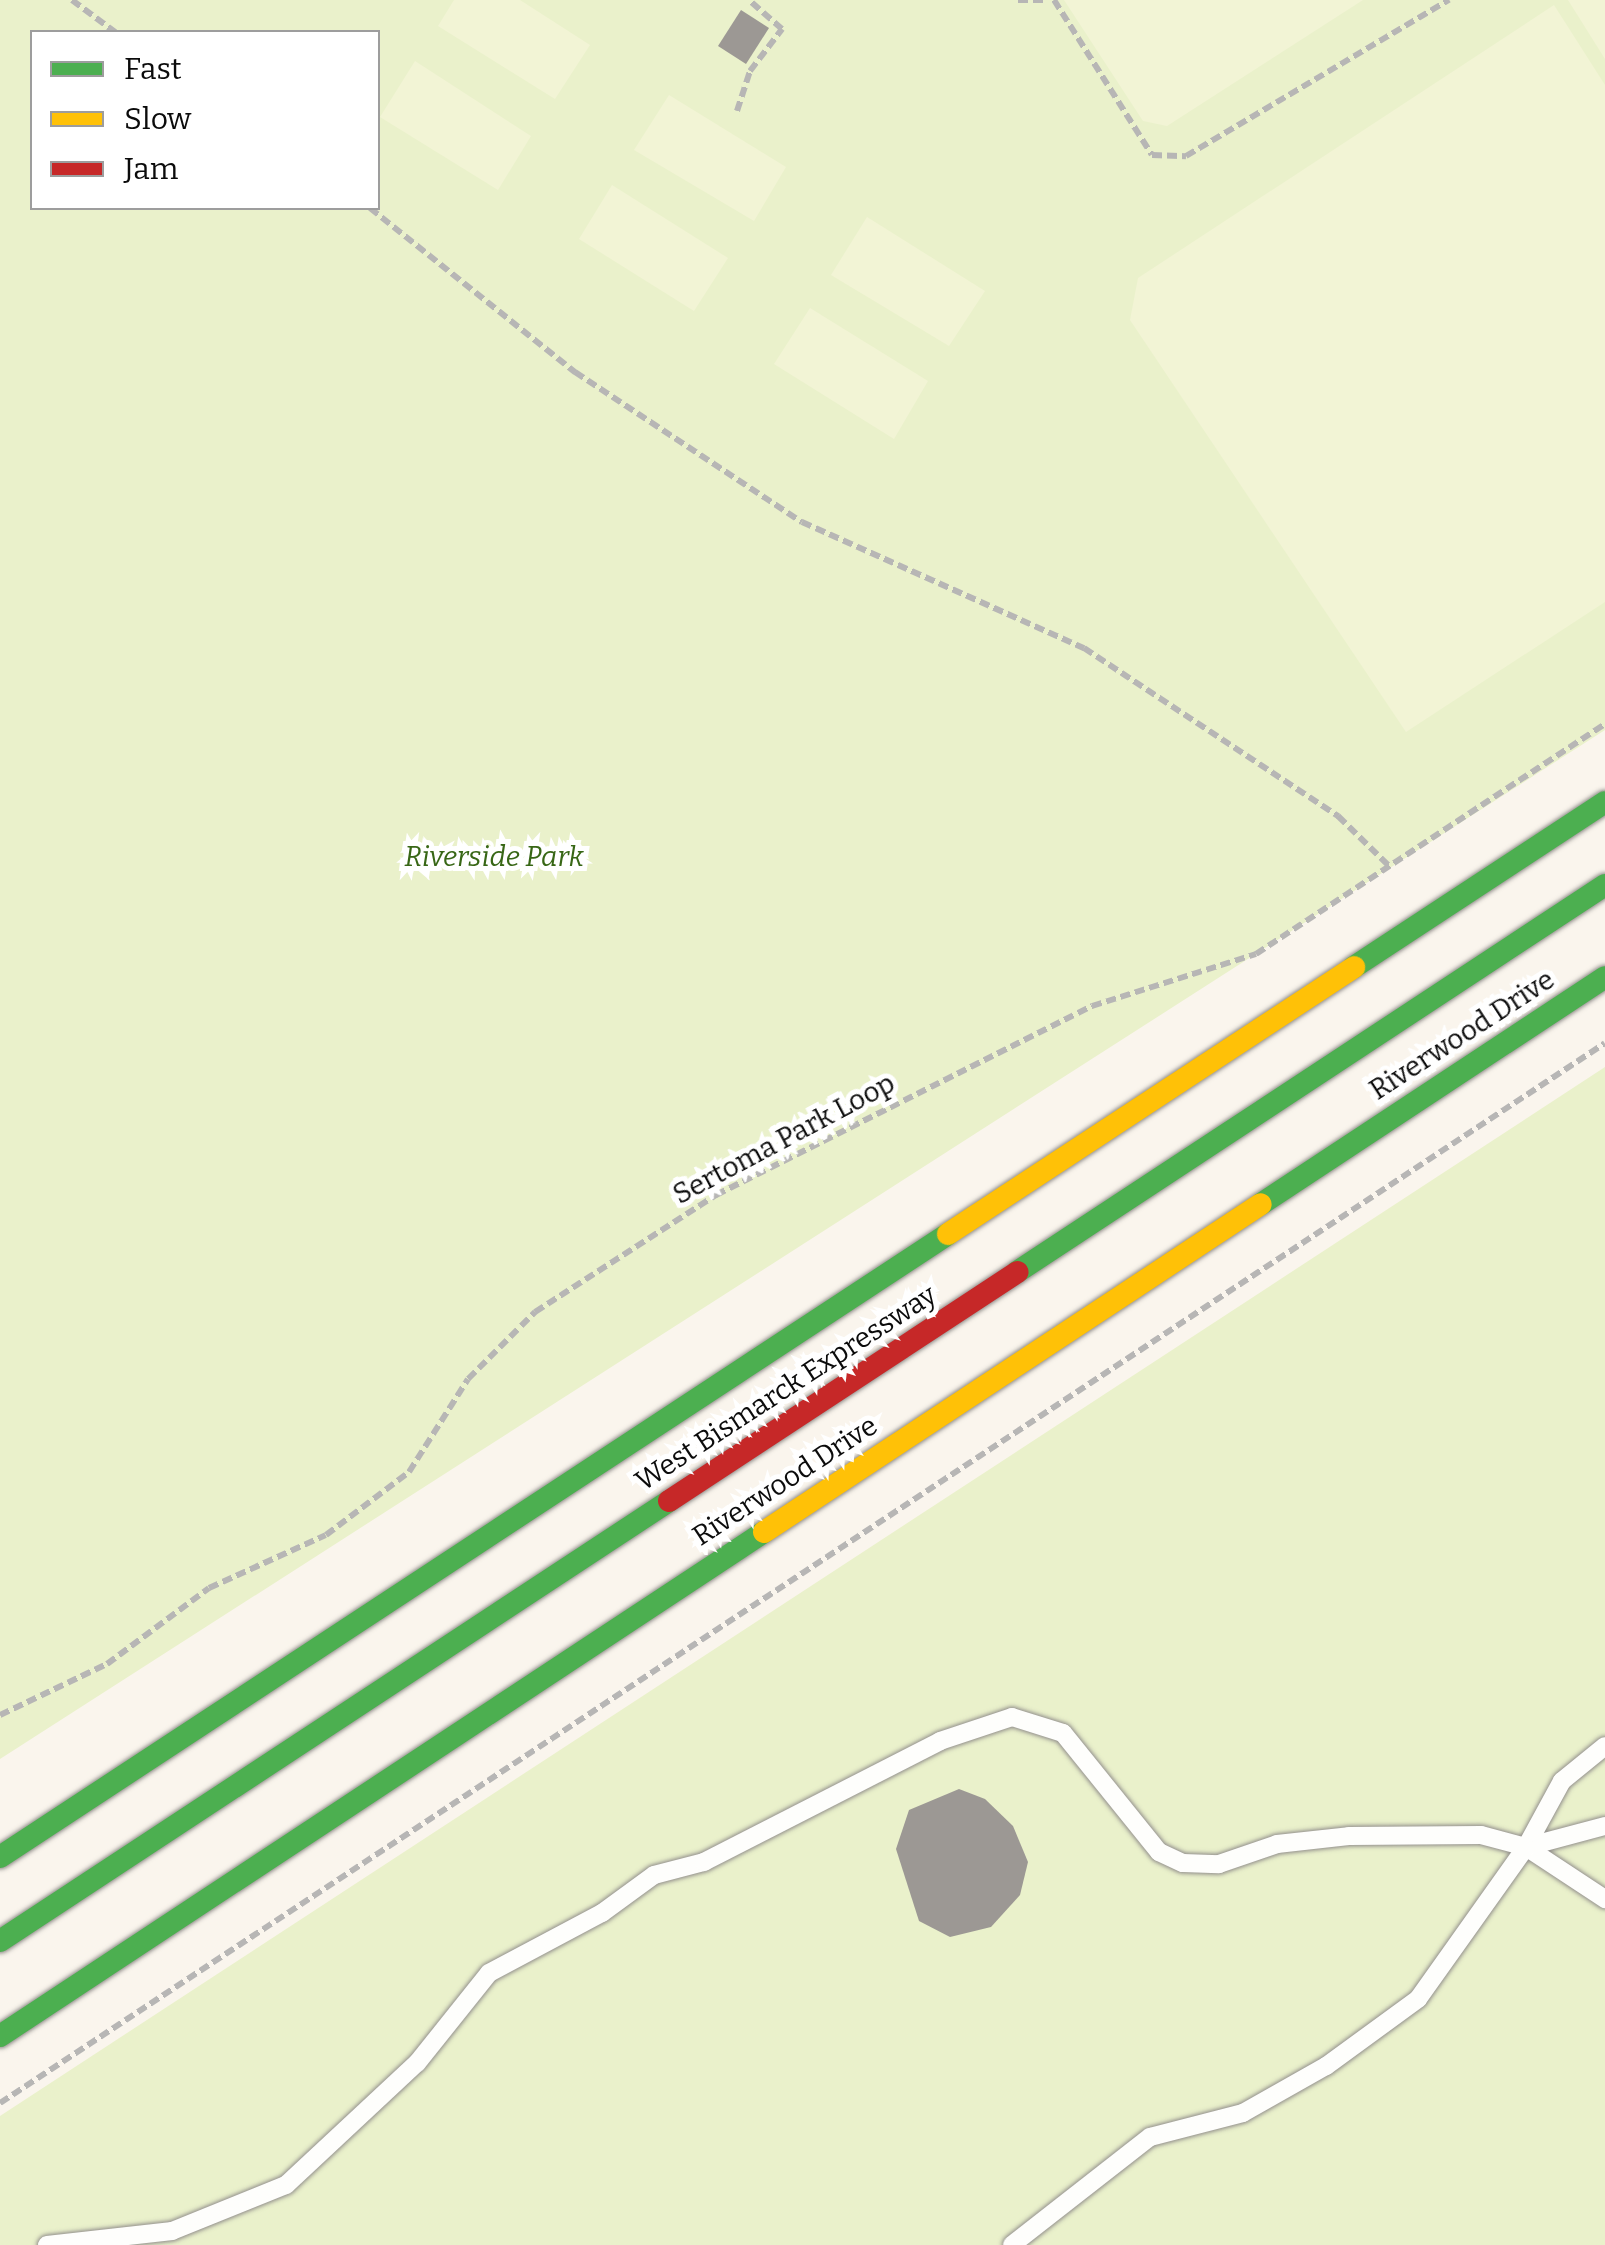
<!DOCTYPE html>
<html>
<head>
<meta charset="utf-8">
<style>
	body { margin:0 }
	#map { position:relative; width:1605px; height:2245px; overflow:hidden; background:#faf5ed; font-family:Bitter,serif }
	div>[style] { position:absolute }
	.green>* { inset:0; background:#eaf1cb }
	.pitch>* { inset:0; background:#f2f4d5 }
	.building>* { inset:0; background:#9c9894 }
	.path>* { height:6px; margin-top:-3px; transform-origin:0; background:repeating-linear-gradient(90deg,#b7b6b5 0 10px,transparent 0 15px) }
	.roads { filter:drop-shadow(0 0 2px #93908d) drop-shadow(0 0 2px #93908d) }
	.lane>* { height:18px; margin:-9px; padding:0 9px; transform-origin:9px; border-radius:9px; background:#fefefc }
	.fast>* { height:22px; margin:-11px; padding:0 11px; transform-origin:11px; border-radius:11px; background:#4caf50 }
	.slow>* { height:22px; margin:-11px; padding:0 11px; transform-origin:11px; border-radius:11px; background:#ffc107 }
	.jam>* { height:22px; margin:-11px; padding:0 11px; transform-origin:11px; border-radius:11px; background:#c62828 }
	span { translate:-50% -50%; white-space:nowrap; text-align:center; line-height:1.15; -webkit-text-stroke:10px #fff; paint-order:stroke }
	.park-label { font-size:28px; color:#386716; font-style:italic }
	.street-label { font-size:28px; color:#0b0b0b }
	.legend { position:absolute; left:30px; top:30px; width:350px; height:180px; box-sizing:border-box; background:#fff; border:2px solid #9d9d9d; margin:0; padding:12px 18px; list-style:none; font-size:30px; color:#0b0b0b }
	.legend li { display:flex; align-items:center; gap:20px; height:50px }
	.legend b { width:50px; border:2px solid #9d9d9d }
</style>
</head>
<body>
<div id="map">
	<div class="green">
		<i style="clip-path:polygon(evenodd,0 0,1605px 0,1605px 730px,0 1759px,0 0,32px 32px,378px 32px,378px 208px,32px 208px,32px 32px)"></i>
		<i style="clip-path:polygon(1605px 1067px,1605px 2245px,0 2245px,0 2116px)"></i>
	</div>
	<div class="pitch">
		<i style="clip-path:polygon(454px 0,520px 0,590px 45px,555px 99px,438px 26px)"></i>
		<i style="clip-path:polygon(1064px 0,1363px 0,1167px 126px,1143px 121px)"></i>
		<i style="clip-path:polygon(1568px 0,1605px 0,1605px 59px)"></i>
		<i style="clip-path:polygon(1554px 5px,1605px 85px,1605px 602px,1406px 732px,1130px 320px,1138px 278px)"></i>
		<i style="clip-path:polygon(415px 61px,531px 136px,498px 190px,380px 117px)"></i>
		<i style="clip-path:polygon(669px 95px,786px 167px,754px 221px,634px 150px)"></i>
		<i style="clip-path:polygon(612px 185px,728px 258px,694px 311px,579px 239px)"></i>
		<i style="clip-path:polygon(867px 217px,985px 291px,949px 346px,831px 275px)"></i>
		<i style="clip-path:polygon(810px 308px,928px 381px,894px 439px,774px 364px)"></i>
	</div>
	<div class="building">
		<i style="clip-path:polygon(741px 10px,769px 28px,746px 64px,718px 46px)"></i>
		<i style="clip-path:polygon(959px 1789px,985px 1799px,1013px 1826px,1028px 1862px,1020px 1895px,991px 1927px,950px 1937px,919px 1921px,896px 1849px,909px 1810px)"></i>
	</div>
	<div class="path">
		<i style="left:72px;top:0;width:54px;rotate:36.7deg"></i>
		<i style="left:1018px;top:0;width:27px"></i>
		<i style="left:1054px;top:0;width:183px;rotate:57.7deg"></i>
		<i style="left:1152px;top:155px;width:34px;rotate:2deg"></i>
		<i style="left:1186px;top:156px;width:306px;rotate:-30.7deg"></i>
		<i style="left:737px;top:111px;width:42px;rotate:-72deg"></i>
		<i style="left:750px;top:71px;width:53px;rotate:-52.7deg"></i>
		<i style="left:782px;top:29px;width:44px;rotate:-138.7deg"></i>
		<i style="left:370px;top:208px;width:263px;rotate:38.7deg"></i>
		<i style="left:575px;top:372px;width:272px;rotate:33.5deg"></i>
		<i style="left:802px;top:522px;width:309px;rotate:24.1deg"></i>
		<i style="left:1084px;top:648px;width:305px;rotate:33.5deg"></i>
		<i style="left:1338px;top:816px;width:71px;rotate:44.4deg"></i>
		<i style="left:0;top:1715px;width:119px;rotate:-25.5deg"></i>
		<i style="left:107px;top:1664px;width:127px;rotate:-36.7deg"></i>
		<i style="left:209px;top:1588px;width:128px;rotate:-24.4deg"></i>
		<i style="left:326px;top:1535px;width:104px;rotate:-37.2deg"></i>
		<i style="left:409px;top:1472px;width:110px;rotate:-57.6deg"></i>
		<i style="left:468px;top:1379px;width:95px;rotate:-45deg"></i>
		<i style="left:535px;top:1312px;width:216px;rotate:-32.9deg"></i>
		<i style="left:716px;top:1195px;width:421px;rotate:-26.7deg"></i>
		<i style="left:1092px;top:1006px;width:172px;rotate:-17.6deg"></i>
		<i style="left:1256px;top:954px;width:418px;rotate:-33.4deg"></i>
		<i style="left:0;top:2103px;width:1923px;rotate:-33.44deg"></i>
	</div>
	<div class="roads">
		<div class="lane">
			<i style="left:1526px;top:1847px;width:75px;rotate:-61.4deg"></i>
			<i style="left:1562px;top:1781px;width:55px;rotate:-39.1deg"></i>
			<i style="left:1526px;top:1847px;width:95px;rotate:33.4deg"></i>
			<i style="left:1526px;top:1847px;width:82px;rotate:-14.9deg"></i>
			<i style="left:47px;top:2245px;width:126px;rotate:-6.4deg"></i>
			<i style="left:172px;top:2231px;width:123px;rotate:-22deg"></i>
			<i style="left:286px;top:2185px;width:179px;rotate:-43deg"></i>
			<i style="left:417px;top:2063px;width:115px;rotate:-51.3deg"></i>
			<i style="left:489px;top:1973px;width:128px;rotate:-28deg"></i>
			<i style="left:602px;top:1913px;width:64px;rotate:-36.2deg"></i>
			<i style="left:654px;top:1875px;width:52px;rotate:-14.6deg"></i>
			<i style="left:704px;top:1862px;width:265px;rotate:-27.1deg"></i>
			<i style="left:940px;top:1741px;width:76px;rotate:-18.4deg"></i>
			<i style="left:1012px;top:1717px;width:53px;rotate:17.4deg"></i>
			<i style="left:1063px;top:1733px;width:153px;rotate:51.1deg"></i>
			<i style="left:1159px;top:1852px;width:26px;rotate:25deg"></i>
			<i style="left:1183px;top:1863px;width:36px;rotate:2deg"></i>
			<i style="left:1219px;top:1864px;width:61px;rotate:-19deg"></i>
			<i style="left:1277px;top:1844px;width:72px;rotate:-6.3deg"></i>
			<i style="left:1349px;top:1836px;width:132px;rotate:-0.4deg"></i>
			<i style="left:1481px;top:1835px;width:47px;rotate:14.9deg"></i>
			<i style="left:1526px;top:1847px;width:186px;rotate:125.4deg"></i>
			<i style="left:1418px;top:1999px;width:114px;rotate:143.9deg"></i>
			<i style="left:1326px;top:2066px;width:95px;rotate:150.5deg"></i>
			<i style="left:1243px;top:2113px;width:96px;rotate:165.5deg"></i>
			<i style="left:1150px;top:2137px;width:175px;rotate:142deg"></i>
		</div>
		<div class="fast">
			<i style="left:1354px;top:967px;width:300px;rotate:-33.3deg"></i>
			<i style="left:1261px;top:1204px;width:412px;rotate:-33.4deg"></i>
			<i style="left:1017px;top:1272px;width:704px;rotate:-33.35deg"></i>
			<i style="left:0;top:1857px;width:1134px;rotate:-33.31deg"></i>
			<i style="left:0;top:1941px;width:801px;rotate:-33.33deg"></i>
			<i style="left:0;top:2036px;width:915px;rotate:-33.41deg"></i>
		</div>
		<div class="slow">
			<i style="left:948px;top:1234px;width:486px;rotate:-33.3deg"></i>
			<i style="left:764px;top:1532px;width:595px;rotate:-33.42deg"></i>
		</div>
		<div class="jam">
			<i style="left:669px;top:1501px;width:417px;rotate:-33.3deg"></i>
		</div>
	</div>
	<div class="park-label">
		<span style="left:494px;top:857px">Riverside Park</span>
	</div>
	<div class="street-label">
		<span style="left:1462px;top:1035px;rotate:-33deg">Riverwood Drive</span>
		<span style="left:784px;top:1139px;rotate:-28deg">Sertoma Park Loop</span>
		<span style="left:786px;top:1388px;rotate:-33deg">West Bismarck Expressway</span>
		<span style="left:785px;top:1481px;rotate:-33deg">Riverwood Drive</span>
	</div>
	<ul class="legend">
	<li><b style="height:12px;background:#4caf50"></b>Fast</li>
	<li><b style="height:12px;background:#ffc107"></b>Slow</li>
	<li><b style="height:12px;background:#c62828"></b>Jam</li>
	</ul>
</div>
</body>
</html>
